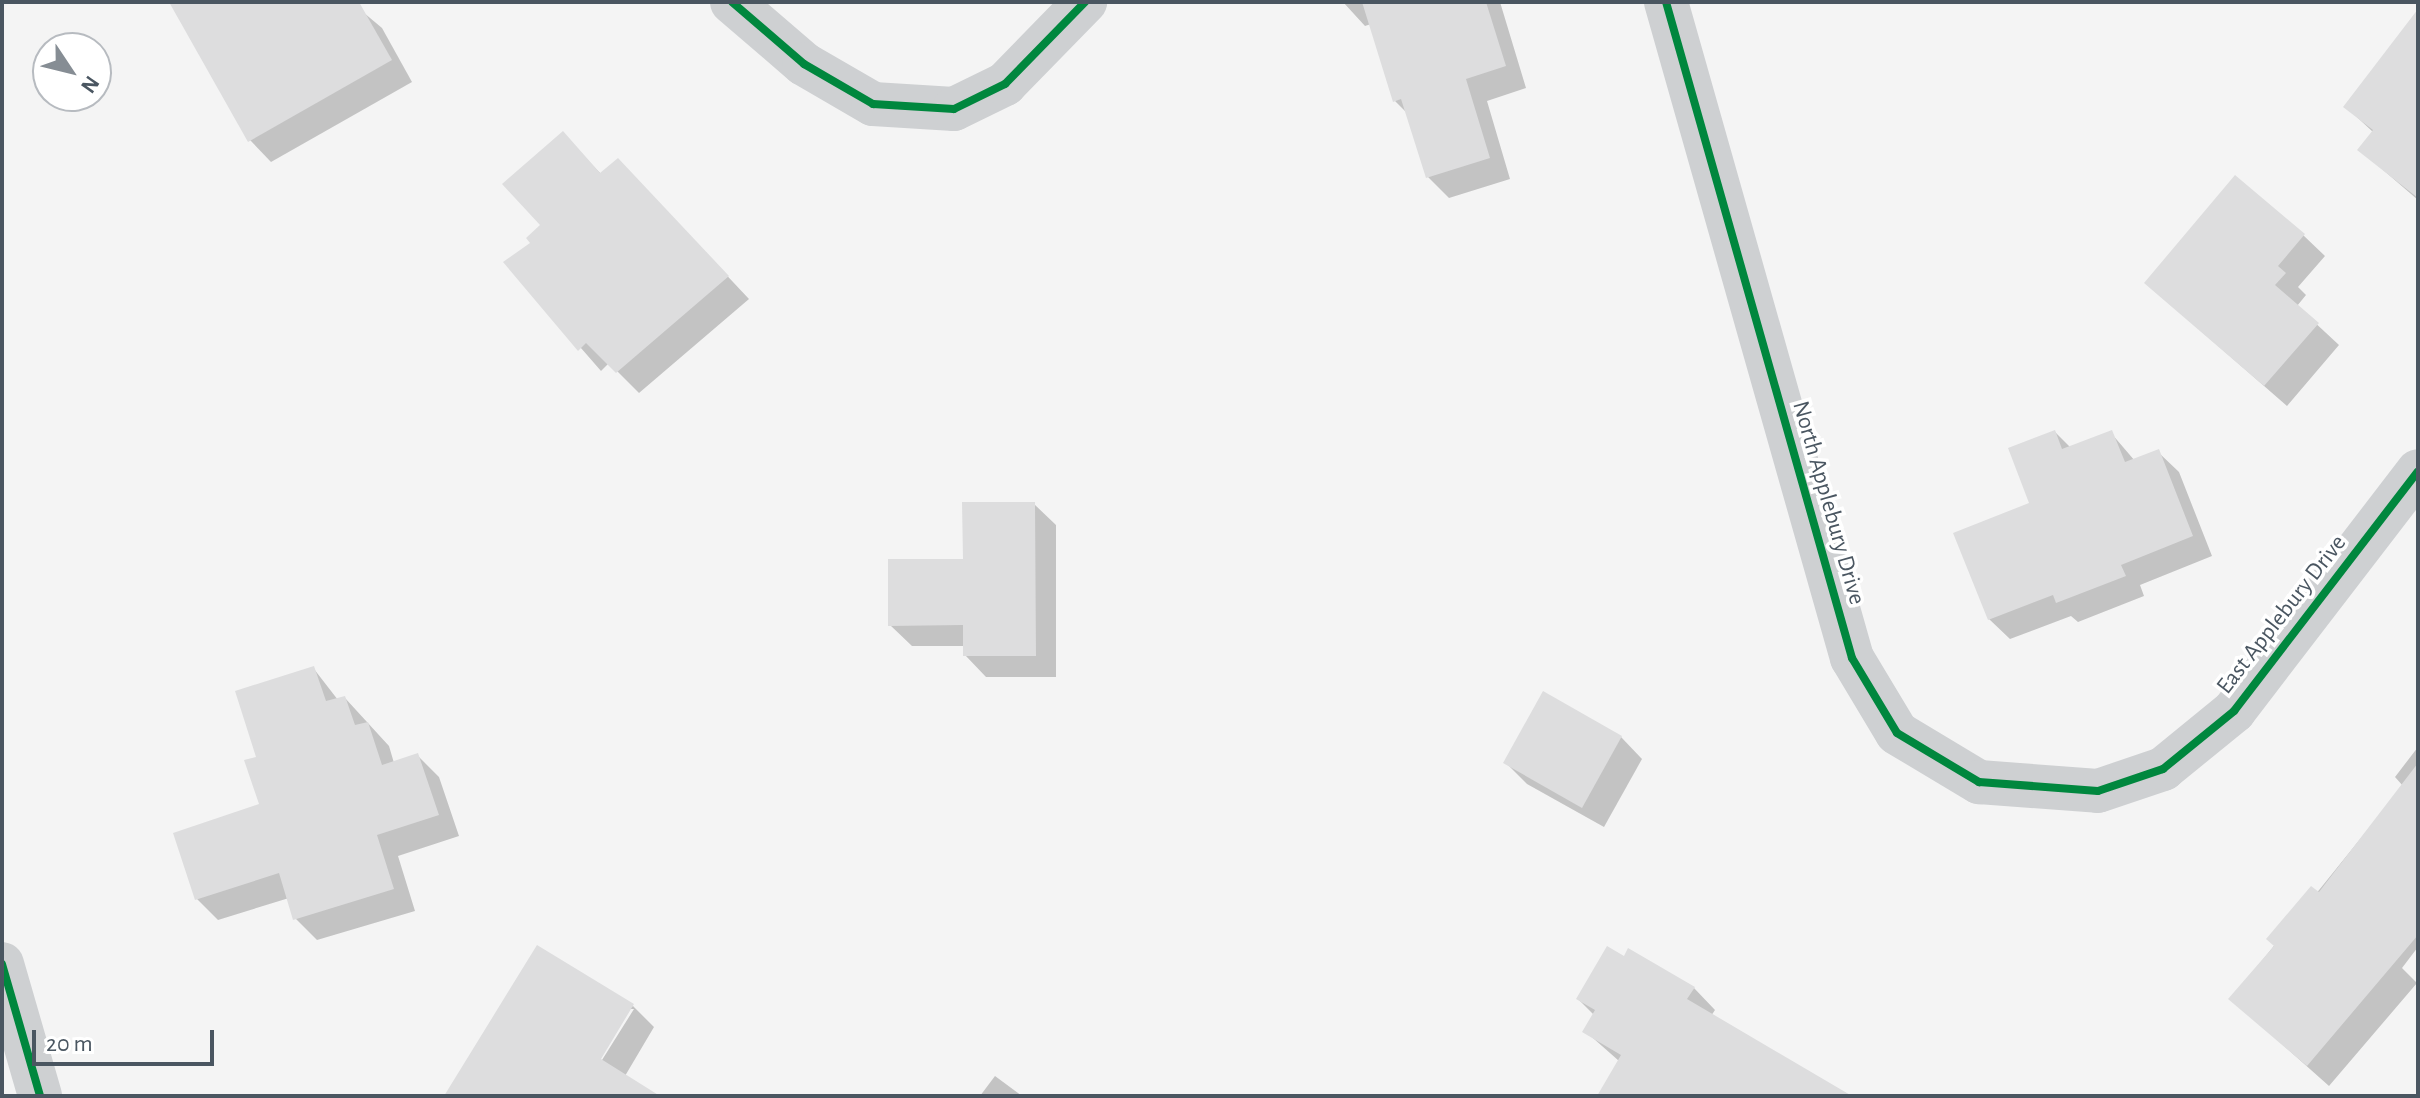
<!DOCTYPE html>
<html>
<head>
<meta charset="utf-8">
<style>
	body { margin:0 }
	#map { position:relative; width:2420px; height:1098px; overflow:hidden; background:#f4f4f4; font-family:"Alegreya Sans",sans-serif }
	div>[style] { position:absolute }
	.shadow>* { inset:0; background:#0003 }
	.building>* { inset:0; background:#ddddde }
	.street>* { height:44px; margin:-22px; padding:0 22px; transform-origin:22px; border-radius:22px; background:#ced0d2 }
	.cycleway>* { height:8px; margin:-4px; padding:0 4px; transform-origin:4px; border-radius:4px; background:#00873e }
	span { translate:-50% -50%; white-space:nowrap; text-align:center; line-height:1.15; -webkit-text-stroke:7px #fff; paint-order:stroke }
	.street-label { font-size:24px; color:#4a5661 }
	.frame { position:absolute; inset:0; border:4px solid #4a5661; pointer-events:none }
	.north { position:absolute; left:32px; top:32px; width:80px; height:80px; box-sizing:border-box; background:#fff; border:2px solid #b7bbc0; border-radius:50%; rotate:125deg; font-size:22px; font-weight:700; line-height:32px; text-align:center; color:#4a5661 }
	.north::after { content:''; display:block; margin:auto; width:28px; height:36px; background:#868d94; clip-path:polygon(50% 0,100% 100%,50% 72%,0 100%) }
	.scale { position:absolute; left:32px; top:1030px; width:182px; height:36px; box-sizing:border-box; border:4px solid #4a5661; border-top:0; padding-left:10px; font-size:24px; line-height:28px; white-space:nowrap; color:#4a5661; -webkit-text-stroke:6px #fff; paint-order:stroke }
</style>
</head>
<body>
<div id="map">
	<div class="shadow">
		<i style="clip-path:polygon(171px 2px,351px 2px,382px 28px,412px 82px,271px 162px,250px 140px)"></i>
		<i style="clip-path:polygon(1343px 2px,1500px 2px,1526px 88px,1487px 101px,1510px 179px,1449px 198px,1428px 177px,1408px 114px,1395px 101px,1371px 24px,1365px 26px)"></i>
		<i style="clip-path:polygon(2418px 12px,2418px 200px,2360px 150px,2373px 132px,2346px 107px)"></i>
		<i style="clip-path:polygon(563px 134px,601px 174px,639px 182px,749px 299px,639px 393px,609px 363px,601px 371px,506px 262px,533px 243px,543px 225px)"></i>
		<i style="clip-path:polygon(2303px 235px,2325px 256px,2298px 287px,2306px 295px,2297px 306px,2339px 345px,2287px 406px,2146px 283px)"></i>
		<i style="clip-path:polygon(2055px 432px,2071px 448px,2111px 433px,2135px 461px,2158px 452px,2179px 472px,2212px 556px,2140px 585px,2144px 596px,2078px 622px,2071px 616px,2010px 639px,1989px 619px)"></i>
		<i style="clip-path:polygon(1034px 504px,1056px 525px,1056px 677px,986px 677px,965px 655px,965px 646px,912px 646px,890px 625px)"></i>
		<i style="clip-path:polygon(314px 669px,338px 700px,345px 698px,389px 746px,394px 763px,418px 756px,439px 777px,459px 836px,398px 856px,415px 911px,317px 940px,295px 918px,289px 898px,218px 920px,197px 899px,261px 805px,259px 758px)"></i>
		<i style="clip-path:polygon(1621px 737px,1642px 759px,1604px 827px,1527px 784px,1506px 763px)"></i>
		<i style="clip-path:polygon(2418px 747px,2418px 947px,2402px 968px,2417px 983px,2329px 1086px,2231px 999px,2403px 786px,2395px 777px)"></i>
		<i style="clip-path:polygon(1694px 988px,1715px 1010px,1711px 1016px,1835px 1096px,1618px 1096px,1619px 1061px,1585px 1031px,1594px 1015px,1578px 999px)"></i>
		<i style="clip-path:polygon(evenodd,633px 1006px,654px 1027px,625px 1076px,645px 1096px,446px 1096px,633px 1006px,629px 1009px,634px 1009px,597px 1068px,594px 1066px,629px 1009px)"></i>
		<i style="clip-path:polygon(995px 1076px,1022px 1096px,980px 1096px)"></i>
	</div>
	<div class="building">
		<i style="clip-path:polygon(169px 2px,359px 2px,392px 60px,248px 142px)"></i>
		<i style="clip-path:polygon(1362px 2px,1486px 2px,1506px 66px,1466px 79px,1490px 158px,1426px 178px,1401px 99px,1393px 102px)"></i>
		<i style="clip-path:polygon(2418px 9px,2418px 198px,2357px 150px,2373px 130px,2343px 107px)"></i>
		<i style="clip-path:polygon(563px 131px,600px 173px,618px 158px,729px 276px,616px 373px,586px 343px,578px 351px,503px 262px,530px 243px,526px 238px,540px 225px,502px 184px)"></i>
		<i style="clip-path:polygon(2235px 175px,2305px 234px,2278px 266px,2286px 273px,2275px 285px,2319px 323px,2264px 386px,2144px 283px)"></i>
		<i style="clip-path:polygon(2055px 430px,2062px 449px,2112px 430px,2125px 462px,2159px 449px,2193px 536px,2121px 565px,2126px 576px,2056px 603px,2053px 595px,1988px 620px,1953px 533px,2029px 503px,2008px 448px)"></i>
		<i style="clip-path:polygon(962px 502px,1035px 502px,1036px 656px,963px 656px,963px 625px,888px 626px,888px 559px,963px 559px)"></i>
		<i style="clip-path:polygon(314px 666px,326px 701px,345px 696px,355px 725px,368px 722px,382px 765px,418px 753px,439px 815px,377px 835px,394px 889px,293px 920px,279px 873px,195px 900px,173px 833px,259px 804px,244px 760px,256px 757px,235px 691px)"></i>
		<i style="clip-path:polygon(1543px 691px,1622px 736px,1582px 808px,1503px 763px)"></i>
		<i style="clip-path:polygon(2418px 763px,2418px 935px,2307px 1066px,2228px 999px,2274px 946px,2266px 939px,2311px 886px,2319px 892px)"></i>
		<i style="clip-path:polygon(537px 945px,634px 1004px,601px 1059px,660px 1096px,444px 1096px)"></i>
		<i style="clip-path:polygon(1607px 946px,1624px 956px,1628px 948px,1695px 987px,1687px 999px,1852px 1096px,1597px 1096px,1621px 1055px,1582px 1032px,1595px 1010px,1576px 999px)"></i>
	</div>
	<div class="street">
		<i style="left:732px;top:2px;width:95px;rotate:40.7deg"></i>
		<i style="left:804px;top:64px;width:80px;rotate:30.1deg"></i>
		<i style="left:873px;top:104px;width:81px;rotate:3.5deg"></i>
		<i style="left:954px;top:109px;width:57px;rotate:-26.1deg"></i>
		<i style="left:1005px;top:84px;width:115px;rotate:-45.7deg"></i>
		<i style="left:1666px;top:2px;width:682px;rotate:74.17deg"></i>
		<i style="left:1852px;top:658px;width:87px;rotate:59deg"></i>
		<i style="left:1897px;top:733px;width:96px;rotate:30.9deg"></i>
		<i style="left:1979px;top:782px;width:119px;rotate:4.3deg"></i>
		<i style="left:2098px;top:791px;width:69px;rotate:-18.7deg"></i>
		<i style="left:2163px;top:769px;width:92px;rotate:-39.2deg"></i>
		<i style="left:2234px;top:711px;width:302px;rotate:-52.5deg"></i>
		<i style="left:2px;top:964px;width:137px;rotate:73.9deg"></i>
	</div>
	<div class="cycleway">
		<i style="left:732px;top:2px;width:95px;rotate:40.7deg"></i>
		<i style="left:804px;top:64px;width:80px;rotate:30.1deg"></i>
		<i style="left:873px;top:104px;width:81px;rotate:3.5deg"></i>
		<i style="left:954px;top:109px;width:57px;rotate:-26.1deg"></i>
		<i style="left:1005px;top:84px;width:115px;rotate:-45.7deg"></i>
		<i style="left:1666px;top:2px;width:682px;rotate:74.17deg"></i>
		<i style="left:1852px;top:658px;width:87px;rotate:59deg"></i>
		<i style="left:1897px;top:733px;width:96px;rotate:30.9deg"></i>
		<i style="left:1979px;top:782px;width:119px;rotate:4.3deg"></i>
		<i style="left:2098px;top:791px;width:69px;rotate:-18.7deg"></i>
		<i style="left:2163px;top:769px;width:92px;rotate:-39.2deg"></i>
		<i style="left:2234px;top:711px;width:302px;rotate:-52.5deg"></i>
		<i style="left:2px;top:964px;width:137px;rotate:73.9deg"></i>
	</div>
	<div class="street-label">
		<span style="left:1828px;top:503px;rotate:74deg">North Applebury Drive</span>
		<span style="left:2282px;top:615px;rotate:-52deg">East Applebury Drive</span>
	</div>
	<div class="frame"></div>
	<div class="north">N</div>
	<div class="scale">20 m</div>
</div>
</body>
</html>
